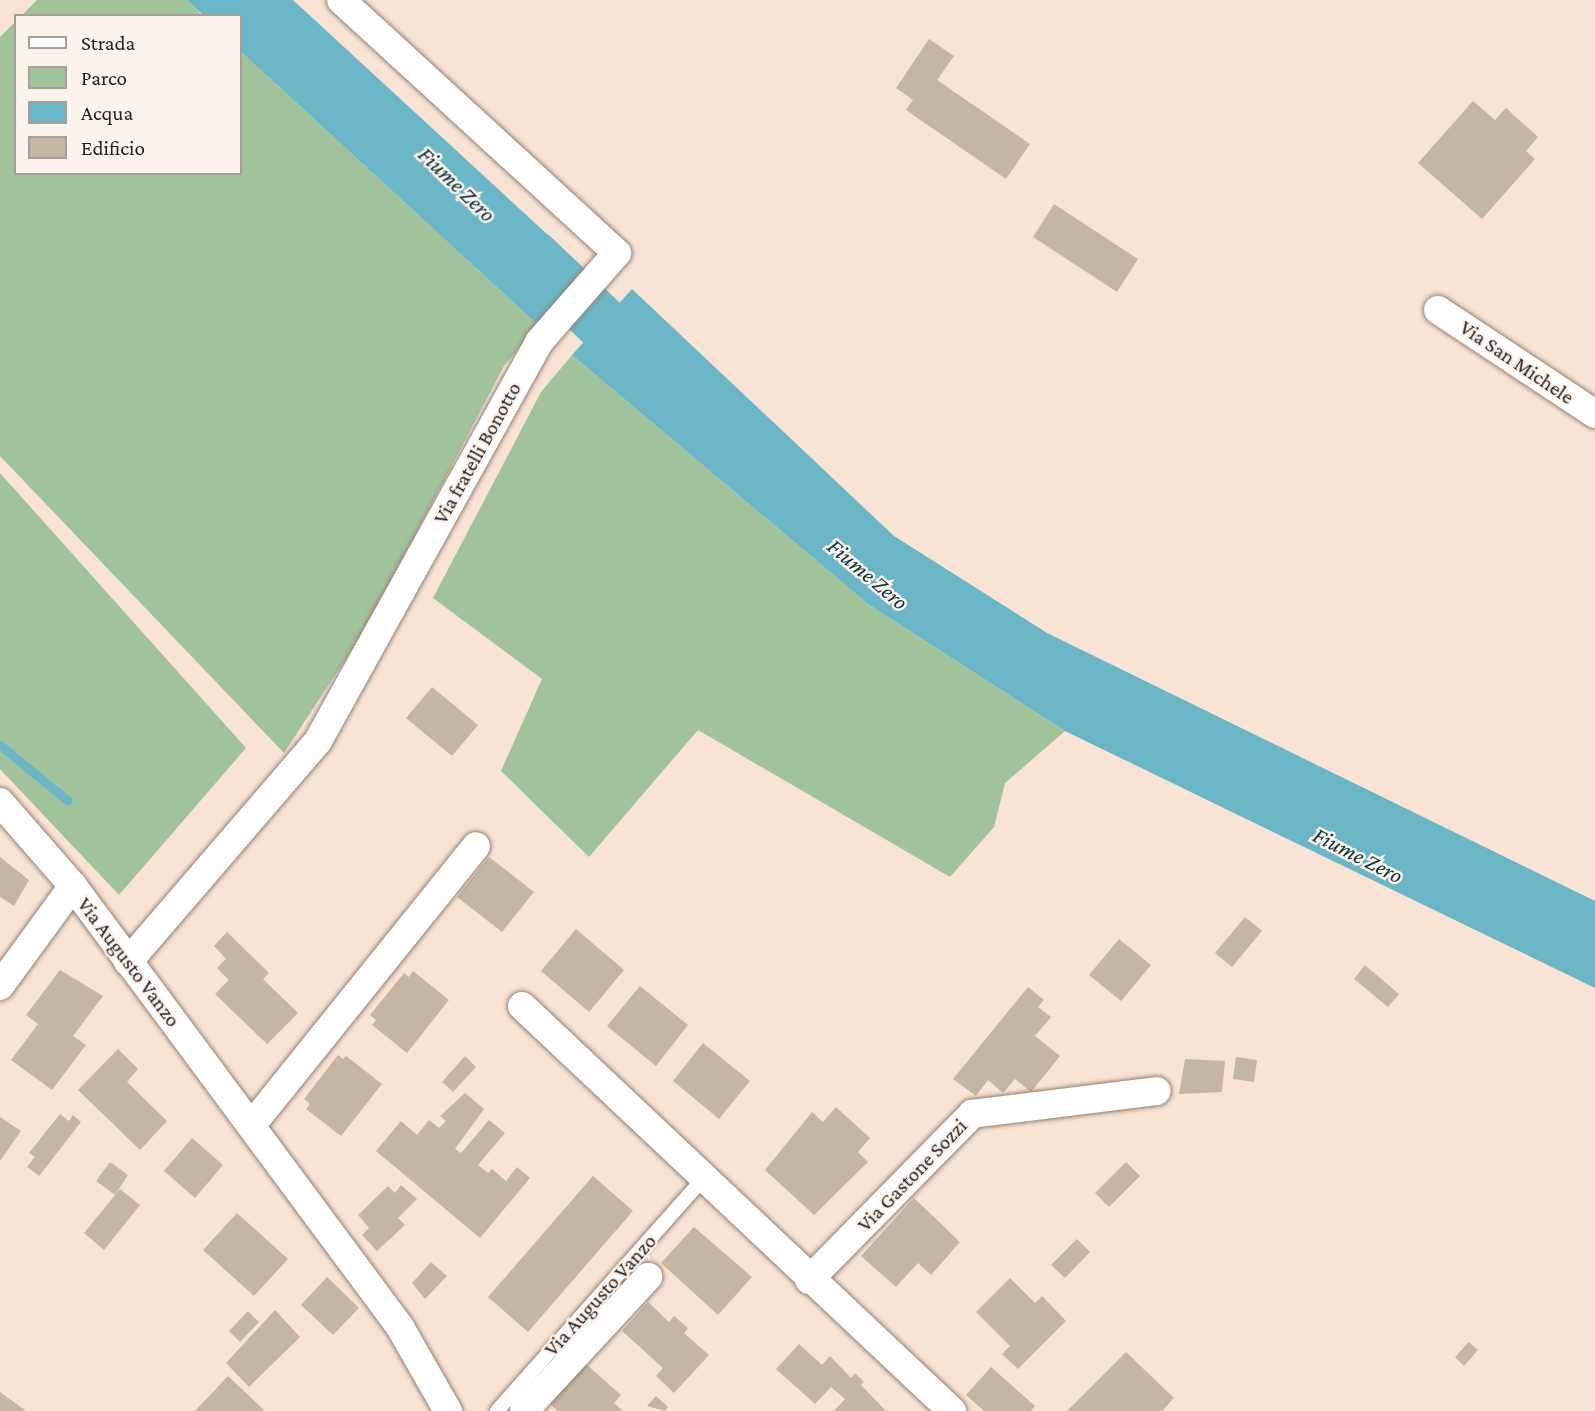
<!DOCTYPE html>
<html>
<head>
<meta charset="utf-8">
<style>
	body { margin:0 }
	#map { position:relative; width:1595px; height:1411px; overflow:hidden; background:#f9e3d4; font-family:"Crimson Pro",serif }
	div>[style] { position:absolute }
	.green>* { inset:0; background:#a1c39c }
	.water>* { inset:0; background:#6bb6c6 }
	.stream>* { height:9px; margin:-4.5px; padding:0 4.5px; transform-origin:4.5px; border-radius:4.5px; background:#6bb6c6 }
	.river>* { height:54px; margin:-27px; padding:0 27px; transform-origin:27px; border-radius:27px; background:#6bb6c6 }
	.building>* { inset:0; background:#c4b6a2 }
	.roads { filter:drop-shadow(0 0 2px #948072) drop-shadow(0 0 2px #948072) }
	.lane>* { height:14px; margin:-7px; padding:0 7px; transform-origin:7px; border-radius:7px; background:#fff }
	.street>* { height:28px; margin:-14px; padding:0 14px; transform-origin:14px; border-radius:14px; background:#fff }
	span { translate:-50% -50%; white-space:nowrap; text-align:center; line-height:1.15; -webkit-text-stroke:5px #fcf3ed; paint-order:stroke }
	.street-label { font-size:21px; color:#261e19 }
	.water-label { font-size:23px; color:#092f36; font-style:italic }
	.legend { position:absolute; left:14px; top:14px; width:228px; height:161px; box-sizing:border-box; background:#fcf3ed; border:2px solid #a69e98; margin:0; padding:9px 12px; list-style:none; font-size:21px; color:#261e19 }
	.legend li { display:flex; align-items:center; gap:14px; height:35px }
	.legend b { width:35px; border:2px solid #a69e98 }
</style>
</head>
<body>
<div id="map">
	<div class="green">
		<i style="clip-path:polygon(37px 0,187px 0,203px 16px,21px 16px)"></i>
		<i style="clip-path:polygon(16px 21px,16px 173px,240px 173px,240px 51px,538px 325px,504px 366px,368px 625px,284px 753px,0 456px,0 37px)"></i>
		<i style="clip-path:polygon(572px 355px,868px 604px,1065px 731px,1005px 783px,994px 827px,950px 877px,698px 730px,589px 857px,501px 771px,542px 679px,433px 598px,541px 392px)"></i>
		<i style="clip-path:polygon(0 473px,246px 748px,119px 895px,0 769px)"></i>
	</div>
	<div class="water">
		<i style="clip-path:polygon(187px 0,293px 0,587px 271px,538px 325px,240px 51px,240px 16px,204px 16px)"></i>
		<i style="clip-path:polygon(632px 289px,894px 536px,1047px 633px,1595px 901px,1595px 988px,1065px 731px,868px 604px,572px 355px)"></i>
	</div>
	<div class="stream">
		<i style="left:0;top:745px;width:87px;rotate:39.4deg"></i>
	</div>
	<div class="river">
		<i style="left:534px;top:258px;width:169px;rotate:43.8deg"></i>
	</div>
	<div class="building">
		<i style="clip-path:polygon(929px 39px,954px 56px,937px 80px,1030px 144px,1006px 179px,906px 110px,913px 100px,896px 88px)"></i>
		<i style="clip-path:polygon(1473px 101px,1495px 120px,1506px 108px,1538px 137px,1526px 151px,1535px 159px,1482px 219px,1418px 163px)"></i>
		<i style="clip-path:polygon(1054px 204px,1138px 259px,1117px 292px,1033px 237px)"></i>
		<i style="clip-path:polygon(432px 687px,478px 725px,452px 756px,406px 718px)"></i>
		<i style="clip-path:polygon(0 857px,29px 880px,14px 906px,0 897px)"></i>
		<i style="clip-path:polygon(489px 857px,534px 892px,502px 932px,457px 897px)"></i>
		<i style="clip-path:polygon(1245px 917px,1262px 931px,1232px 967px,1215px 953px)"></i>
		<i style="clip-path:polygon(576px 929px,624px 970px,589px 1012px,541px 971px)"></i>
		<i style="clip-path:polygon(227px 932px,269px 973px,263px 979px,298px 1013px,267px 1044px,215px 994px,229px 980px,217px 968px,226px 959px,214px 946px)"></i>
		<i style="clip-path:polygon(1119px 939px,1151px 965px,1121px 1001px,1089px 975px)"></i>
		<i style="clip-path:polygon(1365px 965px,1399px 994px,1388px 1007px,1354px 979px)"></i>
		<i style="clip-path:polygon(60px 970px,103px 996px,73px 1036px,86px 1045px,52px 1090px,11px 1060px,38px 1024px,26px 1015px)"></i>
		<i style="clip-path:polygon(413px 971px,449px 1000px,407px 1053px,372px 1025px,376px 1020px,370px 1015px,404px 973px,409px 977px)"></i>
		<i style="clip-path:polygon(640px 986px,688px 1025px,656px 1066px,607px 1026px)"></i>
		<i style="clip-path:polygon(1028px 987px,1044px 1000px,1038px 1007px,1051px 1017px,1035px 1036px,1060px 1056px,1031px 1092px,1015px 1079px,1003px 1093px,988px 1080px,976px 1096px,953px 1079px)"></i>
		<i style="clip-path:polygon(703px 1043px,750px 1081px,719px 1119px,673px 1081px)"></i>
		<i style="clip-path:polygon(118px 1049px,138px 1069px,127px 1082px,167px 1121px,140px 1150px,78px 1090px)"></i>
		<i style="clip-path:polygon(338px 1055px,343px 1059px,346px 1056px,382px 1084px,341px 1136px,306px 1109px,310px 1104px,304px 1099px)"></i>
		<i style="clip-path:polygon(465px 1056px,476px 1067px,453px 1092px,442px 1082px)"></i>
		<i style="clip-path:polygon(1236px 1057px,1257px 1060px,1254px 1082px,1233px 1079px)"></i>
		<i style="clip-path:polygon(1185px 1059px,1225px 1061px,1222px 1092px,1179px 1094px)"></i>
		<i style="clip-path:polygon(465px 1093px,484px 1109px,455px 1149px,461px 1153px,489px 1120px,505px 1133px,478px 1165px,488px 1173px,492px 1169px,506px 1181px,517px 1167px,530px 1178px,480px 1238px,376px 1151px,401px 1121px,417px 1135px,429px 1120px,439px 1128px,446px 1121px,440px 1116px)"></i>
		<i style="clip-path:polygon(836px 1107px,870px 1138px,858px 1152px,868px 1162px,814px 1215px,765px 1170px,812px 1112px,823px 1122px)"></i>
		<i style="clip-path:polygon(60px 1114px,69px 1121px,73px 1115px,81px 1122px,39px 1176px,27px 1167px,35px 1157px,29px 1153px)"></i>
		<i style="clip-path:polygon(0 1117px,21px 1131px,0 1161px)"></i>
		<i style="clip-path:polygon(192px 1138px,223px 1165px,195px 1198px,164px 1171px)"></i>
		<i style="clip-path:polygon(110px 1162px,128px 1175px,115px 1195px,96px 1181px)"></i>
		<i style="clip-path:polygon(1126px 1162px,1140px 1176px,1109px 1207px,1095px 1193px)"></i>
		<i style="clip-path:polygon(593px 1176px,633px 1211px,528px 1332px,488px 1297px)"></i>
		<i style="clip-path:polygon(401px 1185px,417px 1199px,398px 1218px,405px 1225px,377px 1251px,362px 1235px,369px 1228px,358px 1215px,388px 1186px,395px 1193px)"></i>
		<i style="clip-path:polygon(120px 1189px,140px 1205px,104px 1250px,84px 1233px)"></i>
		<i style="clip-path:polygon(914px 1198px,960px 1242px,931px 1275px,918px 1263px,896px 1287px,861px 1256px)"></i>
		<i style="clip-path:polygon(237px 1213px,288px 1259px,254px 1296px,203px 1250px)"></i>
		<i style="clip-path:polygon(694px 1227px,752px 1277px,718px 1315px,661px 1263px)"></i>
		<i style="clip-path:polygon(1077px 1239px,1090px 1252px,1065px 1278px,1051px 1265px)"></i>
		<i style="clip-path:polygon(431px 1262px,447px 1276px,425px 1299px,412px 1283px)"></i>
		<i style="clip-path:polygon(327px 1277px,359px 1308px,333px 1335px,301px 1305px)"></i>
		<i style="clip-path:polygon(1010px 1278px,1035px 1303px,1042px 1296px,1066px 1321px,1018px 1369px,1002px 1354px,1010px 1346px,976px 1312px)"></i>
		<i style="clip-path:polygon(648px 1302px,669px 1322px,674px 1316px,688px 1328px,684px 1333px,709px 1355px,674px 1393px,656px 1376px,663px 1368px,622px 1331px)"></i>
		<i style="clip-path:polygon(275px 1310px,300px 1337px,249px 1387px,226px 1363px)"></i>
		<i style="clip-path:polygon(248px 1311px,259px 1322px,240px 1342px,229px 1331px)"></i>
		<i style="clip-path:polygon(1469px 1342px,1478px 1350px,1464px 1366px,1455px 1357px)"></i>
		<i style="clip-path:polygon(799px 1344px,822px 1365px,830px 1356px,851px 1378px,855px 1373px,864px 1382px,861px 1385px,886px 1411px,834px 1411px,845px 1399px,831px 1387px,815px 1404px,776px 1369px)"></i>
		<i style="clip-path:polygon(1126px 1352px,1174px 1398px,1162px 1411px,1067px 1411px)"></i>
		<i style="clip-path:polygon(586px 1364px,621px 1395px,614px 1403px,623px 1411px,558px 1411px,550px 1404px)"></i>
		<i style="clip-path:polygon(991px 1367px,1035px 1406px,1031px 1411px,984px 1411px,966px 1395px)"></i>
		<i style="clip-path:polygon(228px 1376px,265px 1411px,195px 1411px)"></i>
		<i style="clip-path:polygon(0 1392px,26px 1411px,0 1411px)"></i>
		<i style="clip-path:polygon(656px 1396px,668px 1407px,665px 1411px,647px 1406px)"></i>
	</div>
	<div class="roads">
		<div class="lane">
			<i style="left:497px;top:1411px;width:310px;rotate:-48.4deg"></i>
		</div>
		<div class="street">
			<i style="left:1438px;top:310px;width:188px;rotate:33.5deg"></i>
			<i style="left:0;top:802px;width:111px;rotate:49deg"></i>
			<i style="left:73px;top:886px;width:549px;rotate:53.44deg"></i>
			<i style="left:400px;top:1327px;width:97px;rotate:60.3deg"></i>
			<i style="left:128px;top:962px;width:291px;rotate:-49.3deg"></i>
			<i style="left:318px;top:741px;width:456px;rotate:-61deg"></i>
			<i style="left:539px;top:342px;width:118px;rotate:-48.8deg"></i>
			<i style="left:617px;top:253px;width:374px;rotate:-137.5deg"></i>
			<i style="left:0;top:986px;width:124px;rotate:-53.9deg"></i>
			<i style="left:522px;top:1006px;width:591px;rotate:43.29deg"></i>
			<i style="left:251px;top:1126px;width:359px;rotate:-51.2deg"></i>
			<i style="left:809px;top:1280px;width:233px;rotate:-45.5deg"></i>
			<i style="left:972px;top:1114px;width:186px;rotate:-7.1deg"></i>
			<i style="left:524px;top:1411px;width:183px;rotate:-47.2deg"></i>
		</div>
	</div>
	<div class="street-label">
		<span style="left:1517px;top:362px;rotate:34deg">Via San Michele</span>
		<span style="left:477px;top:453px;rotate:-61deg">Via fratelli Bonotto</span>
		<span style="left:129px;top:962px;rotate:53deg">Via Augusto Vanzo</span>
		<span style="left:912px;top:1175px;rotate:-46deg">Via Gastone Sozzi</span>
		<span style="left:600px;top:1295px;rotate:-48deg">Via Augusto Vanzo</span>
	</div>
	<div class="water-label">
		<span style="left:457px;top:184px;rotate:44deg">Fiume Zero</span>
		<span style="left:868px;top:574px;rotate:40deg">Fiume Zero</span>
		<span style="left:1358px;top:855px;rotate:27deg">Fiume Zero</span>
	</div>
	<ul class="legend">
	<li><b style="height:9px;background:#fff"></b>Strada</li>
	<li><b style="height:19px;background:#a1c39c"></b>Parco</li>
	<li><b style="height:19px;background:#6bb6c6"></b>Acqua</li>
	<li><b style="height:19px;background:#c4b6a2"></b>Edificio</li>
	</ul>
</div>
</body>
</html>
